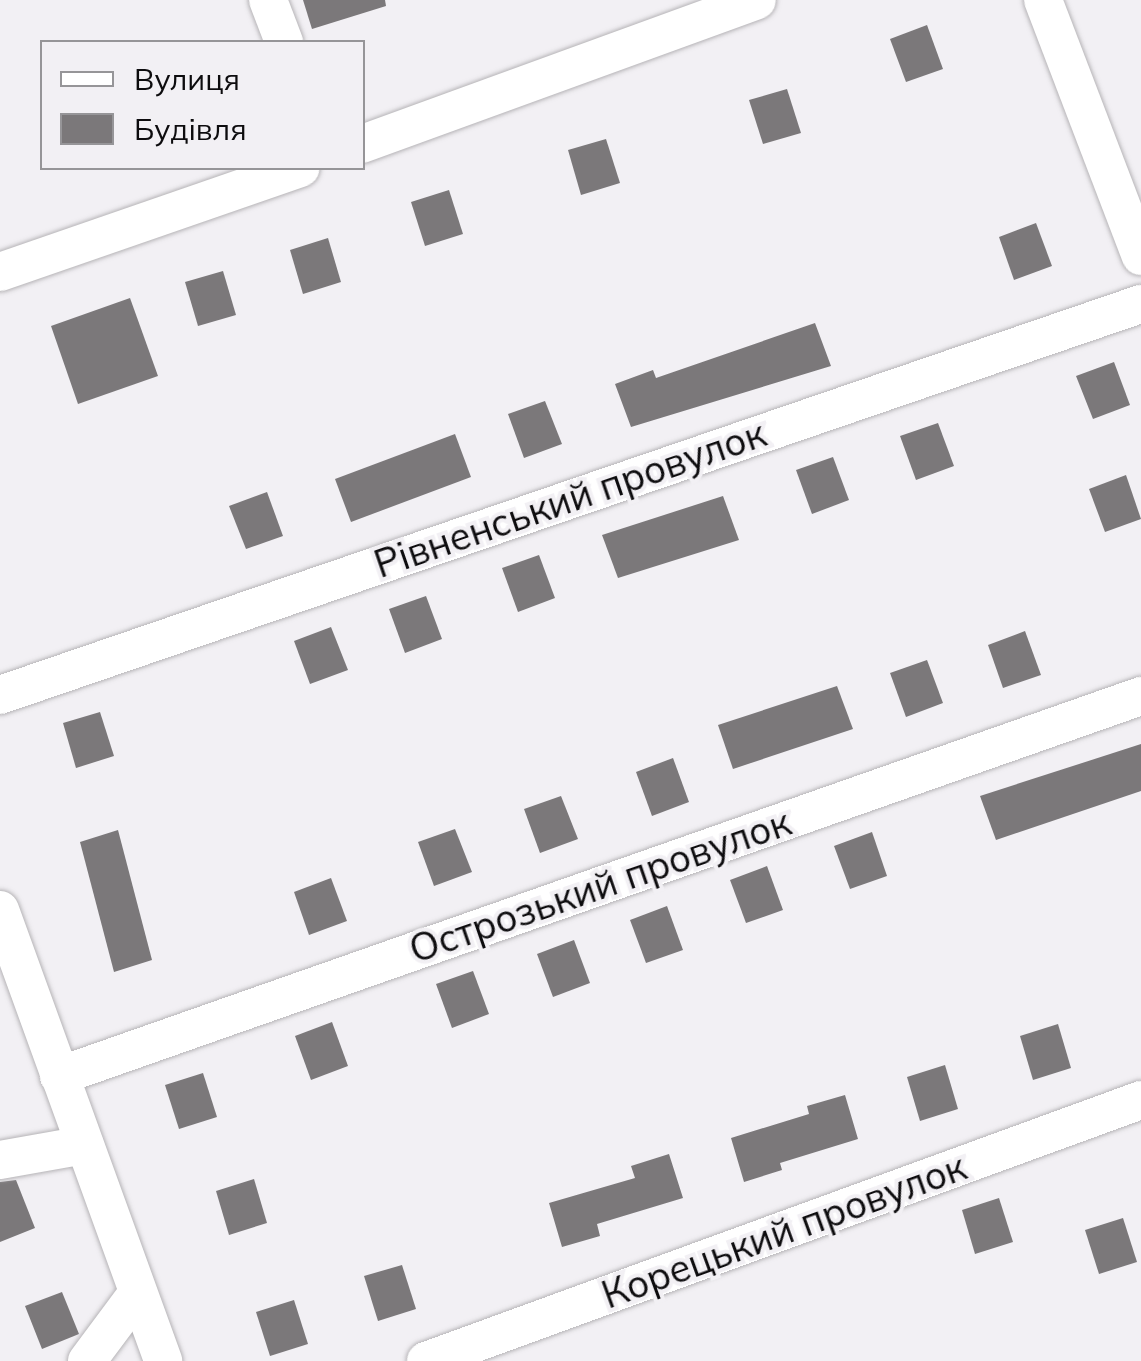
<!DOCTYPE html>
<html>
<head>
<meta charset="utf-8">
<style>
	body { margin:0 }
	#map { position:relative; width:1141px; height:1361px; overflow:hidden; background:#f2f0f4; font-family:Mulish,sans-serif }
	div>[style] { position:absolute }
	.building>* { inset:0; background:#7b787a }
	.roads { filter:drop-shadow(0 0 2px #b6b4b7) drop-shadow(0 0 2px #b6b4b7) }
	.minor>* { height:38px; margin:-19px; padding:0 19px; transform-origin:19px; border-radius:19px; background:#fff }
	span { translate:-50% -50%; white-space:nowrap; text-align:center; line-height:1.15; -webkit-text-stroke:8px #f2f0f4; paint-order:stroke }
	.street-label { font-size:38px; color:#0d0c0e }
	.legend { position:absolute; left:40px; top:40px; width:325px; height:130px; box-sizing:border-box; background:#f2f0f4; border:2px solid #969598; margin:0; padding:12px 18px; list-style:none; font-size:30px; color:#0d0c0e }
	.legend li { display:flex; align-items:center; gap:20px; height:50px }
	.legend b { width:50px; border:2px solid #969598 }
</style>
</head>
<body>
<div id="map">
	<div class="building">
		<i style="clip-path:polygon(303px 0,385px 0,386px 6px,312px 29px)"></i>
		<i style="clip-path:polygon(927px 25px,943px 69px,906px 82px,890px 39px)"></i>
		<i style="clip-path:polygon(787px 89px,801px 133px,763px 144px,749px 100px)"></i>
		<i style="clip-path:polygon(606px 139px,620px 183px,581px 195px,568px 150px)"></i>
		<i style="clip-path:polygon(449px 190px,463px 234px,425px 246px,411px 202px)"></i>
		<i style="clip-path:polygon(1036px 223px,1052px 266px,1014px 280px,999px 237px)"></i>
		<i style="clip-path:polygon(328px 238px,341px 282px,303px 294px,290px 250px)"></i>
		<i style="clip-path:polygon(223px 271px,236px 315px,198px 326px,185px 282px)"></i>
		<i style="clip-path:polygon(130px 298px,158px 376px,78px 404px,51px 326px)"></i>
		<i style="clip-path:polygon(815px 323px,831px 366px,631px 427px,615px 384px,653px 370px,656px 378px)"></i>
		<i style="clip-path:polygon(1114px 362px,1130px 405px,1093px 419px,1076px 376px)"></i>
		<i style="clip-path:polygon(545px 401px,562px 444px,524px 458px,508px 414px)"></i>
		<i style="clip-path:polygon(938px 423px,954px 466px,916px 480px,900px 436px)"></i>
		<i style="clip-path:polygon(455px 434px,471px 477px,351px 522px,335px 479px)"></i>
		<i style="clip-path:polygon(833px 457px,849px 500px,812px 514px,796px 470px)"></i>
		<i style="clip-path:polygon(1126px 475px,1141px 519px,1105px 532px,1089px 489px)"></i>
		<i style="clip-path:polygon(267px 492px,283px 536px,246px 549px,229px 506px)"></i>
		<i style="clip-path:polygon(723px 496px,739px 540px,618px 578px,602px 535px)"></i>
		<i style="clip-path:polygon(539px 555px,555px 598px,518px 612px,502px 568px)"></i>
		<i style="clip-path:polygon(426px 596px,442px 639px,405px 653px,389px 609px)"></i>
		<i style="clip-path:polygon(331px 627px,348px 670px,310px 684px,294px 641px)"></i>
		<i style="clip-path:polygon(1025px 631px,1041px 675px,1003px 688px,988px 645px)"></i>
		<i style="clip-path:polygon(927px 660px,943px 703px,906px 717px,890px 673px)"></i>
		<i style="clip-path:polygon(837px 686px,853px 729px,733px 769px,718px 725px)"></i>
		<i style="clip-path:polygon(100px 712px,114px 756px,76px 768px,63px 723px)"></i>
		<i style="clip-path:polygon(1141px 744px,1141px 791px,996px 840px,980px 796px)"></i>
		<i style="clip-path:polygon(673px 758px,689px 802px,652px 816px,636px 772px)"></i>
		<i style="clip-path:polygon(561px 796px,578px 839px,540px 853px,524px 809px)"></i>
		<i style="clip-path:polygon(455px 829px,472px 872px,434px 886px,418px 842px)"></i>
		<i style="clip-path:polygon(118px 830px,152px 960px,114px 972px,80px 842px)"></i>
		<i style="clip-path:polygon(872px 832px,887px 876px,850px 889px,834px 846px)"></i>
		<i style="clip-path:polygon(767px 866px,783px 910px,746px 923px,730px 880px)"></i>
		<i style="clip-path:polygon(331px 878px,347px 921px,309px 935px,294px 892px)"></i>
		<i style="clip-path:polygon(667px 906px,683px 950px,646px 963px,630px 920px)"></i>
		<i style="clip-path:polygon(574px 940px,590px 983px,553px 997px,537px 954px)"></i>
		<i style="clip-path:polygon(473px 971px,489px 1014px,452px 1028px,436px 984px)"></i>
		<i style="clip-path:polygon(332px 1022px,348px 1066px,311px 1080px,295px 1036px)"></i>
		<i style="clip-path:polygon(1058px 1024px,1071px 1068px,1033px 1080px,1020px 1036px)"></i>
		<i style="clip-path:polygon(945px 1065px,958px 1109px,920px 1121px,907px 1077px)"></i>
		<i style="clip-path:polygon(203px 1073px,217px 1117px,179px 1129px,165px 1085px)"></i>
		<i style="clip-path:polygon(845px 1095px,858px 1139px,780px 1163px,782px 1170px,744px 1182px,731px 1138px,809px 1114px,807px 1106px)"></i>
		<i style="clip-path:polygon(669px 1154px,683px 1198px,597px 1224px,600px 1236px,562px 1247px,549px 1203px,635px 1178px,631px 1166px)"></i>
		<i style="clip-path:polygon(254px 1179px,267px 1223px,229px 1235px,216px 1191px)"></i>
		<i style="clip-path:polygon(16px 1180px,35px 1228px,0 1242px,0 1182px)"></i>
		<i style="clip-path:polygon(999px 1198px,1013px 1242px,975px 1254px,962px 1210px)"></i>
		<i style="clip-path:polygon(1123px 1218px,1137px 1262px,1099px 1274px,1085px 1230px)"></i>
		<i style="clip-path:polygon(402px 1265px,416px 1309px,378px 1321px,364px 1276px)"></i>
		<i style="clip-path:polygon(62px 1292px,79px 1334px,42px 1349px,25px 1306px)"></i>
		<i style="clip-path:polygon(294px 1300px,308px 1344px,270px 1356px,256px 1312px)"></i>
	</div>
	<div class="roads">
		<div class="minor">
			<i style="left:268px;top:0;width:45px;rotate:69.1deg"></i>
			<i style="left:1043px;top:0;width:274px;rotate:69.1deg"></i>
			<i style="left:362px;top:144px;width:420px;rotate:-20deg"></i>
			<i style="left:0;top:272px;width:318px;rotate:-19.1deg"></i>
			<i style="left:0;top:695px;width:1206px;rotate:-18.92deg"></i>
			<i style="left:0;top:910px;width:480px;rotate:70.1deg"></i>
			<i style="left:59px;top:1076px;width:1147px;rotate:-19.35deg"></i>
			<i style="left:0;top:1160px;width:86px;rotate:-10deg"></i>
			<i style="left:87px;top:1361px;width:84px;rotate:-53.3deg"></i>
			<i style="left:426px;top:1361px;width:761px;rotate:-20.05deg"></i>
		</div>
	</div>
	<div class="street-label">
		<span style="left:570px;top:499px;rotate:-19deg">Рівненський провулок</span>
		<span style="left:600px;top:886px;rotate:-19deg">Острозький провулок</span>
		<span style="left:784px;top:1231px;rotate:-20deg">Корецький провулок</span>
	</div>
	<ul class="legend">
	<li><b style="height:12px;background:#fff"></b>Вулиця</li>
	<li><b style="height:28px;background:#7b787a"></b>Будівля</li>
	</ul>
</div>
</body>
</html>
